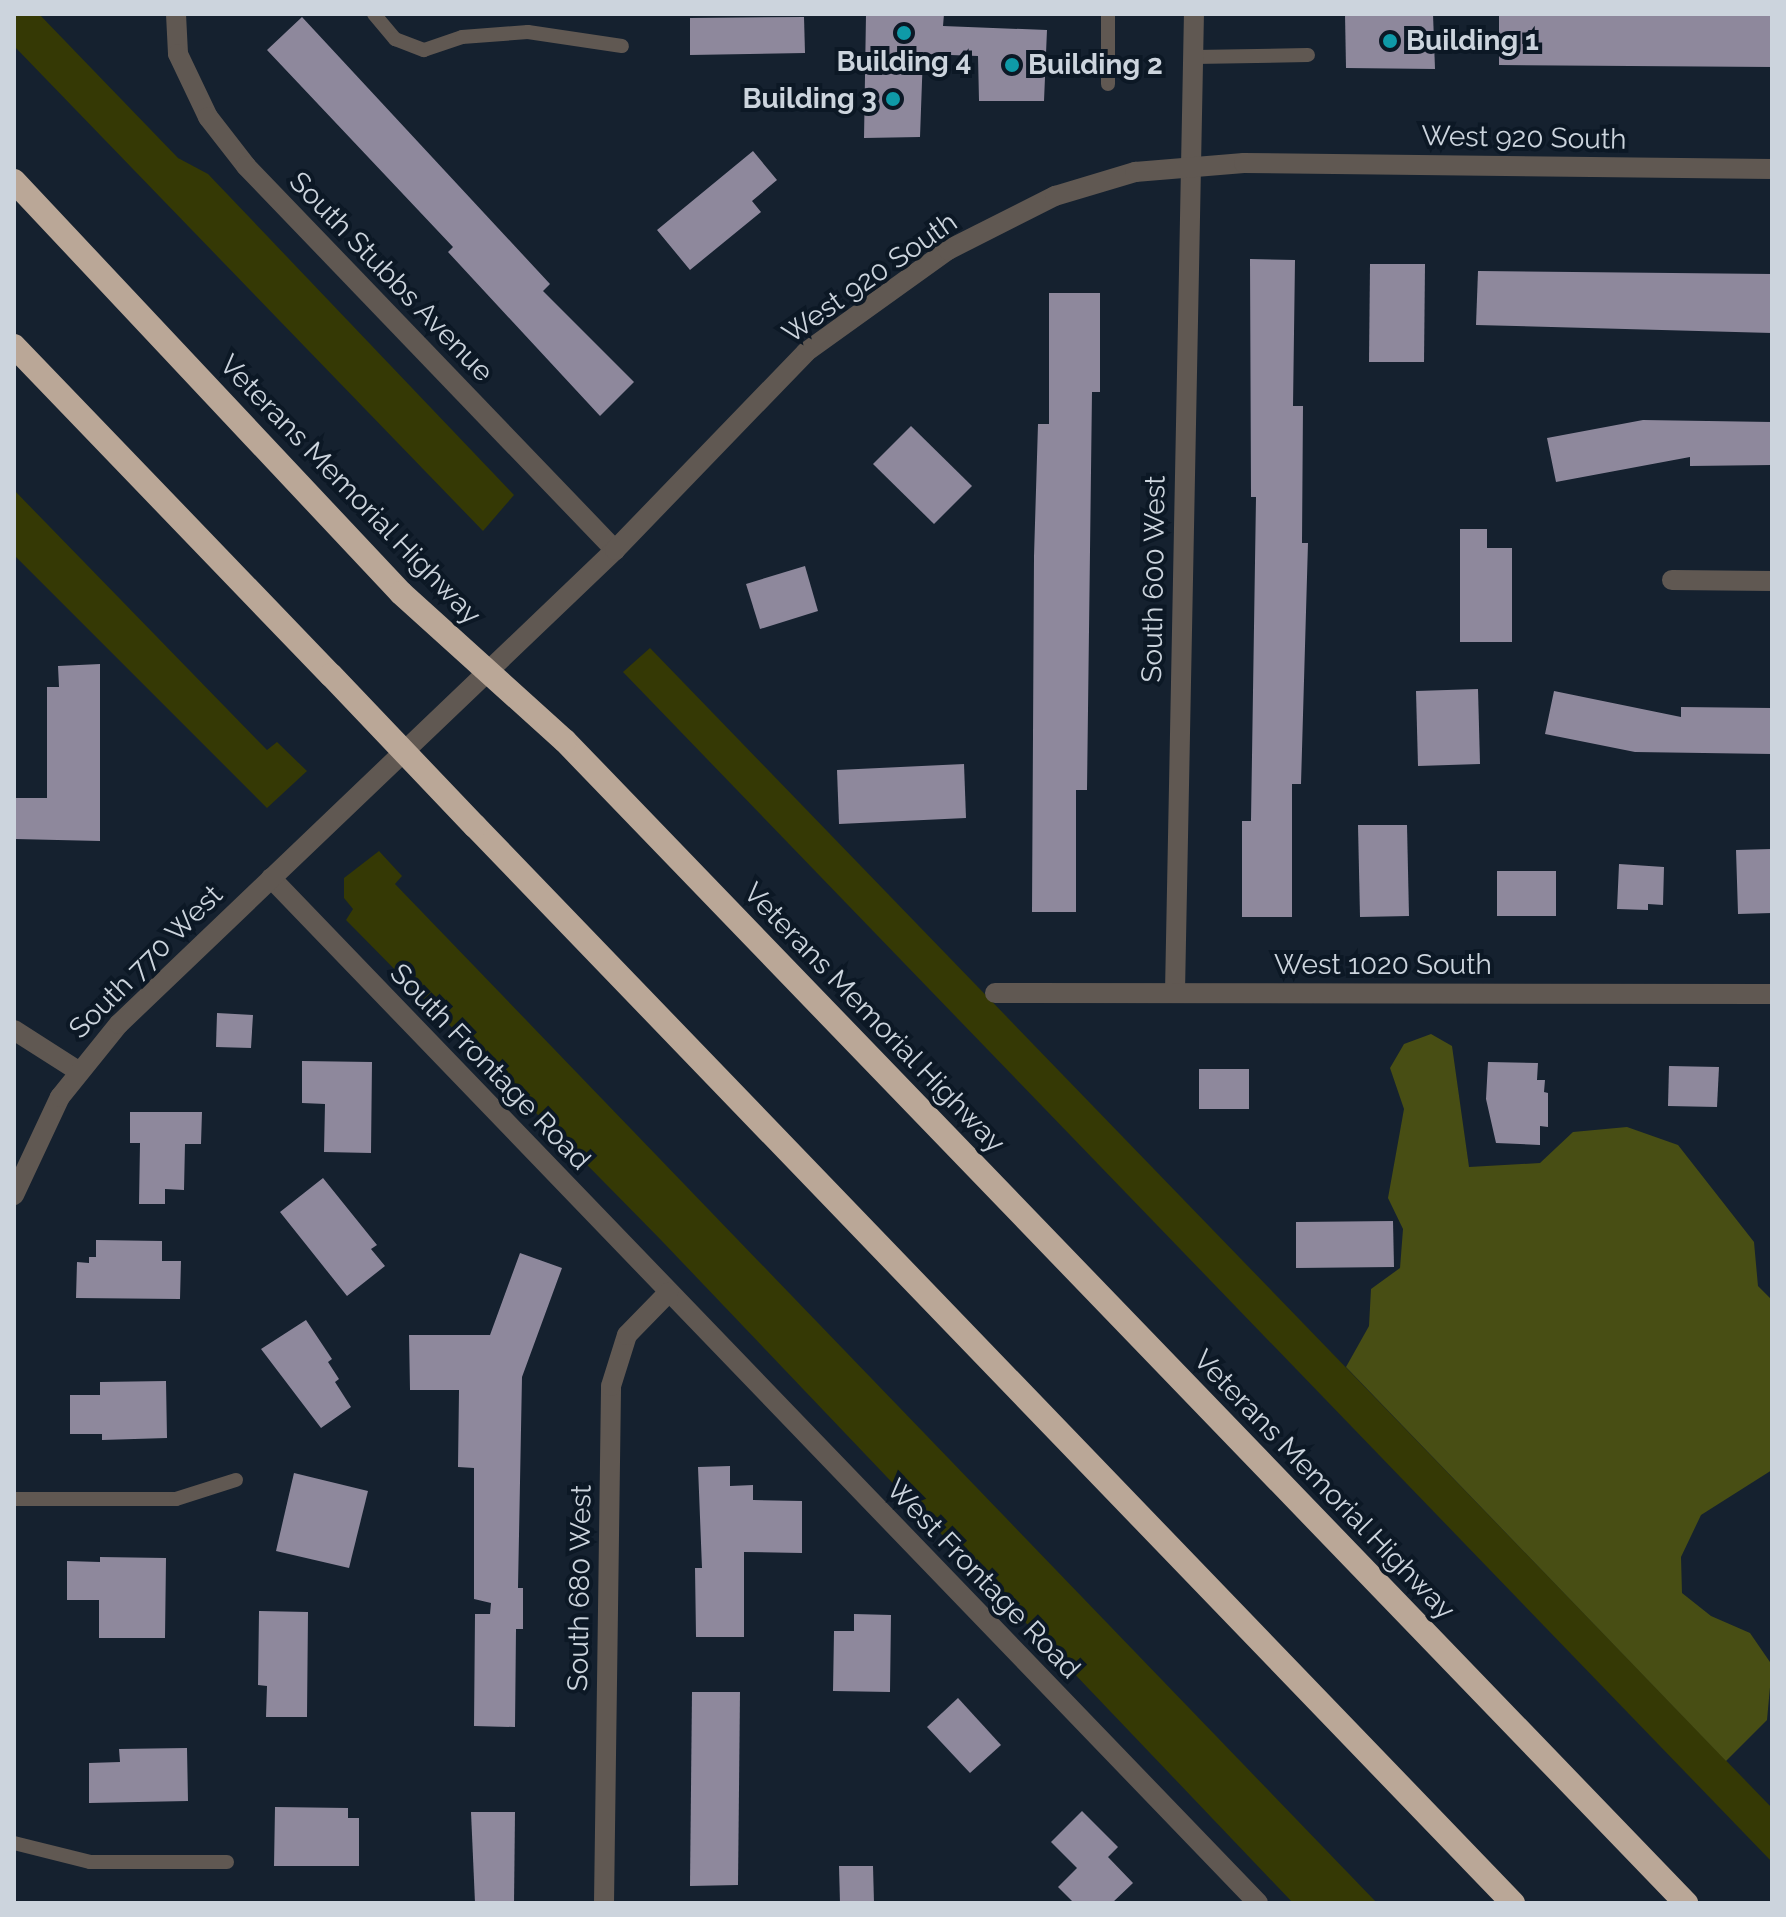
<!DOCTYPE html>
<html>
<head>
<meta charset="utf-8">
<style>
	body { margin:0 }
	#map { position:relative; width:1786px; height:1917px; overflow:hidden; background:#15212f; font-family:Raleway,sans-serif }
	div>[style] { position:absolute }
	.green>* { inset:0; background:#353905 }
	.forest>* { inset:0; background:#484e14 }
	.building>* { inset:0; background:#8e889c }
	.service>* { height:14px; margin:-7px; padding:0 7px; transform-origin:7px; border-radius:7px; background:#605852 }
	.minor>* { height:20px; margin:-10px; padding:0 10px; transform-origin:10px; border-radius:10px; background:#605852 }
	.tertiary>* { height:20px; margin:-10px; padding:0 10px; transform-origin:10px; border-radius:10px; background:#605852 }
	.motorway>* { height:24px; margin:-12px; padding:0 12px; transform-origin:12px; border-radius:12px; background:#baa797 }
	.motorway-bridge>* { height:24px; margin:-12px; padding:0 12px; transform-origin:12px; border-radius:12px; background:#baa797 }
	.dots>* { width:22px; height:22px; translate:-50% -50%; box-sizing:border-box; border:4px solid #0c1825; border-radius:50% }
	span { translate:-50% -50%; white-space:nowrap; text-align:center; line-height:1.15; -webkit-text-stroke:8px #0c1825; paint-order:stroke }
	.poi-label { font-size:28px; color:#ccd4dd; font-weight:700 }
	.left { translate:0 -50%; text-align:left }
	.right { translate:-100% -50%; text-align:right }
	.street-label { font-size:28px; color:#ccd4dd }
	.frame { position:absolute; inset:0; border:16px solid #ccd4dd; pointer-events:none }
</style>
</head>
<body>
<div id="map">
	<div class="green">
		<i style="clip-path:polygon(14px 14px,39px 14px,178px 158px,208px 174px,514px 495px,483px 531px,14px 46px)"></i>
		<i style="clip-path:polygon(14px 490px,267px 750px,277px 742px,307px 771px,267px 808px,14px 555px)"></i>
		<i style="clip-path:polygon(650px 648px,1772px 1808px,1772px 1862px,623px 672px)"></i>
		<i style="clip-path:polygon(379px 851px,402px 876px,395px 884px,1377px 1903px,1293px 1903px,660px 1239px,346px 920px,353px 909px,344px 898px,344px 878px)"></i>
	</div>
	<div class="forest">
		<i style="clip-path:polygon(1431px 1034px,1452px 1046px,1469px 1167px,1540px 1163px,1573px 1132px,1627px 1127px,1678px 1145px,1754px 1242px,1758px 1286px,1772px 1300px,1772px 1470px,1701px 1515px,1681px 1557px,1682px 1593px,1711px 1616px,1750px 1633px,1772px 1665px,1767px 1720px,1726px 1761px,1346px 1367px,1369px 1326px,1371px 1289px,1400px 1268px,1403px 1229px,1388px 1198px,1404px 1109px,1390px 1068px,1404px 1044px)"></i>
	</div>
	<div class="building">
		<i style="clip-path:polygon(866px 14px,944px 14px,943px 26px,1047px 30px,1044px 101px,979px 101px,978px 56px,923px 54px,920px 137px,864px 138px)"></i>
		<i style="clip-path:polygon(1345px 14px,1433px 14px,1435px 69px,1346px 68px)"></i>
		<i style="clip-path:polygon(1499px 14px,1772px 14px,1772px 67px,1499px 65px)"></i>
		<i style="clip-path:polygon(302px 17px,550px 284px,543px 291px,634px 382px,600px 416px,448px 252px,453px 247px,267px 50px)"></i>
		<i style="clip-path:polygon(804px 17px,805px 53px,690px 55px,690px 18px)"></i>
		<i style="clip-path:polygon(753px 151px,777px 180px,752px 201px,761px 212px,690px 270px,657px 230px)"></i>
		<i style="clip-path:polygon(1250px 259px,1295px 260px,1293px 406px,1303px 406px,1302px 543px,1308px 543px,1301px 784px,1292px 784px,1292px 917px,1242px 917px,1242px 821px,1251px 821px,1256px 497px,1251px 497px)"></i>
		<i style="clip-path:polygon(1370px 264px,1425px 264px,1424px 362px,1369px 362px)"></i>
		<i style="clip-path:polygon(1478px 271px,1772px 274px,1772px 333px,1476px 325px)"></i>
		<i style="clip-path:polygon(1049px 293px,1100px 293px,1100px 392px,1092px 392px,1087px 790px,1076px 790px,1076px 912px,1032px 912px,1034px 556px,1038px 424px,1049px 424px)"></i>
		<i style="clip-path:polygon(1643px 420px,1772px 422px,1772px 465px,1690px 466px,1690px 457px,1556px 482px,1547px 438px)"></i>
		<i style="clip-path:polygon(911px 426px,972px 486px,934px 524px,873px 464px)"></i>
		<i style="clip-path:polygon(1460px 529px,1487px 529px,1487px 548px,1512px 548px,1512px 642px,1460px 642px)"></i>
		<i style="clip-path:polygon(805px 566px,818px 611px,760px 629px,746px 584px)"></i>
		<i style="clip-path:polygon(100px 664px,100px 841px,15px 839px,16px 798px,47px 798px,47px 687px,59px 687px,58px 666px)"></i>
		<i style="clip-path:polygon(1478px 689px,1480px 764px,1418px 766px,1416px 691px)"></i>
		<i style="clip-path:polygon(1554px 691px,1681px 717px,1681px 707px,1772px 708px,1772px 754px,1635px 752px,1545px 734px)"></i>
		<i style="clip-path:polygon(964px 764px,966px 818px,839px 824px,837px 770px)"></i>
		<i style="clip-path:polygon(1358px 825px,1407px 825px,1409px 916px,1360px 917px)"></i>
		<i style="clip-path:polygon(1772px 849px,1772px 913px,1738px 914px,1736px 850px)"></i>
		<i style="clip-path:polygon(1619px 864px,1664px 867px,1663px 905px,1648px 904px,1648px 910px,1617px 909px)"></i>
		<i style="clip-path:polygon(1497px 871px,1556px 871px,1556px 916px,1497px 916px)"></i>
		<i style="clip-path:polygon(217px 1013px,253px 1015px,251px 1048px,216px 1047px)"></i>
		<i style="clip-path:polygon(302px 1061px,372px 1062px,371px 1153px,324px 1152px,325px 1104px,302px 1103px)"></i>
		<i style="clip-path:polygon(1488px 1062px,1538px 1063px,1537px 1080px,1545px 1080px,1544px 1092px,1548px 1093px,1548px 1127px,1540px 1126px,1540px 1145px,1496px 1143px,1486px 1099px)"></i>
		<i style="clip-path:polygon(1669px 1066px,1719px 1067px,1717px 1107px,1668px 1106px)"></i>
		<i style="clip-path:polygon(1199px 1069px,1249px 1069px,1249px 1109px,1199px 1109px)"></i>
		<i style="clip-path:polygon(130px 1112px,202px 1112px,201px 1144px,185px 1144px,184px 1190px,165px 1189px,165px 1204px,139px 1204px,140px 1143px,130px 1143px)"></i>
		<i style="clip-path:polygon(323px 1178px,377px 1245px,371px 1249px,385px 1266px,347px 1296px,280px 1212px)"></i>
		<i style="clip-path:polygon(1393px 1221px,1394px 1267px,1296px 1268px,1296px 1222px)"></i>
		<i style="clip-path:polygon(96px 1240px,162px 1241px,162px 1261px,181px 1261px,180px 1299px,76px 1298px,77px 1262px,89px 1263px,89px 1257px,96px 1257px)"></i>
		<i style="clip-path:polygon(520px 1253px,562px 1268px,522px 1377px,518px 1588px,523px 1588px,523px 1629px,516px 1629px,515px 1727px,474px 1726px,475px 1614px,490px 1614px,491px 1603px,474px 1599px,474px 1468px,458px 1467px,459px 1390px,410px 1390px,409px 1335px,490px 1335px)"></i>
		<i style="clip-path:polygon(306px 1320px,332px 1359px,328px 1362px,339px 1379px,335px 1382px,351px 1407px,321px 1428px,261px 1349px)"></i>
		<i style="clip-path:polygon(166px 1381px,167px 1438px,102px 1440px,102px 1434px,70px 1434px,70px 1395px,100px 1395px,100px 1382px)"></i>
		<i style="clip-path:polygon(730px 1466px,730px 1486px,753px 1485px,753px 1500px,802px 1501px,802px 1553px,744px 1552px,744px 1637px,696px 1637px,695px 1568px,702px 1568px,698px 1467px)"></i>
		<i style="clip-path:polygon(294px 1473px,368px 1491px,349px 1568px,276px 1551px)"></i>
		<i style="clip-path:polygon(100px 1557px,166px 1558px,165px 1638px,99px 1638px,99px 1600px,67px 1600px,67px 1561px,100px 1562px)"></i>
		<i style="clip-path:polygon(259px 1611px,308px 1612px,307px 1717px,266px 1717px,267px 1686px,258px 1685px)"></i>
		<i style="clip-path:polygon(854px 1614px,891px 1615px,890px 1692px,833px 1691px,834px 1631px,854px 1631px)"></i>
		<i style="clip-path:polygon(692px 1692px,740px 1692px,738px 1885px,690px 1886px)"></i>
		<i style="clip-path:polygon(958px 1698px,1001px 1745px,970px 1773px,927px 1727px)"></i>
		<i style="clip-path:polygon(187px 1748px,188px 1801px,89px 1803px,89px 1763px,120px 1762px,119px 1749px)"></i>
		<i style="clip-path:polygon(275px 1807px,348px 1808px,348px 1818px,359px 1818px,359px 1866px,274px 1866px)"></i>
		<i style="clip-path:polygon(1082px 1811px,1118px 1847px,1108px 1857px,1133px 1883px,1112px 1903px,1074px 1903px,1058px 1887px,1077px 1868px,1051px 1842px)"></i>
		<i style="clip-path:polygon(471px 1812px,515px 1812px,514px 1903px,475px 1903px)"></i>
		<i style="clip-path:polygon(839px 1866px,873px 1866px,874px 1903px,840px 1903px)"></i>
	</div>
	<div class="service">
		<i style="left:374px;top:14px;width:33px;rotate:50deg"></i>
		<i style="left:395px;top:39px;width:31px;rotate:21deg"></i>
		<i style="left:424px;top:50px;width:40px;rotate:-18.9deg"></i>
		<i style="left:462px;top:37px;width:66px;rotate:-4.3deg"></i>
		<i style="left:528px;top:32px;width:95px;rotate:8.5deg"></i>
		<i style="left:1194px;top:57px;width:114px;rotate:-1deg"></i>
		<i style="left:1108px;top:84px;width:70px;rotate:-90deg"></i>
		<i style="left:14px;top:1499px;width:162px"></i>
		<i style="left:176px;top:1499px;width:63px;rotate:-17.6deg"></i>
		<i style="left:14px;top:1843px;width:78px;rotate:14deg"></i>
		<i style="left:90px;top:1862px;width:137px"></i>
	</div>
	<div class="minor">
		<i style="left:176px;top:14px;width:40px;rotate:87.1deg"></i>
		<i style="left:178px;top:54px;width:70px;rotate:64.5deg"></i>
		<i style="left:208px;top:117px;width:62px;rotate:52.2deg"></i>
		<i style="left:246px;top:166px;width:533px;rotate:46.14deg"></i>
		<i style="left:1672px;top:580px;width:100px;rotate:0.6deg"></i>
		<i style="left:271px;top:878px;width:1423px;rotate:46.08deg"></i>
		<i style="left:1175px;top:992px;width:978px;rotate:-88.89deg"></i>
		<i style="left:995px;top:993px;width:777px;rotate:0.07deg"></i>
		<i style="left:14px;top:1030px;width:76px;rotate:32.6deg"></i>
		<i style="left:604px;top:1903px;width:517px;rotate:-89.22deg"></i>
		<i style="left:611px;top:1386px;width:53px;rotate:-72.6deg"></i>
		<i style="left:627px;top:1335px;width:59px;rotate:-45.7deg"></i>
	</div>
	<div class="tertiary">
		<i style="left:14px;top:1195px;width:108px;rotate:-64.9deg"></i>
		<i style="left:60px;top:1097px;width:94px;rotate:-51.1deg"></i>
		<i style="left:119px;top:1024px;width:686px;rotate:-43.7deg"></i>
		<i style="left:615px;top:550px;width:275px;rotate:-46deg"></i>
		<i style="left:806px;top:352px;width:175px;rotate:-35.7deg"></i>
		<i style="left:948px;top:250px;width:120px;rotate:-26.8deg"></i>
		<i style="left:1055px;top:196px;width:84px;rotate:-16.7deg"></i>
		<i style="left:1135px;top:172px;width:109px;rotate:-4.7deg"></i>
		<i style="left:1244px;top:163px;width:528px;rotate:0.65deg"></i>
	</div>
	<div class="motorway">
		<i style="left:14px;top:181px;width:565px;rotate:46.79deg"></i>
		<i style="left:14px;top:346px;width:457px;rotate:46.1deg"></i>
		<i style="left:565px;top:741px;width:1615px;rotate:46.03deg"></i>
		<i style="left:475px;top:826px;width:1496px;rotate:46.06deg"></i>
	</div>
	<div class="motorway-bridge">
		<i style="left:401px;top:593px;width:221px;rotate:42.1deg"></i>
		<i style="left:331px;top:675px;width:209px;rotate:46.4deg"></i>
	</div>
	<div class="dots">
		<i style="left:904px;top:33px;background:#0f9aa8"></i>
		<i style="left:1390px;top:41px;background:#0f9aa8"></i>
		<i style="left:1012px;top:65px;background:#0f9aa8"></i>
		<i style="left:893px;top:99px;background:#0f9aa8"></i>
	</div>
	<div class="poi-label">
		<span class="left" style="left:1406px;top:41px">Building 1</span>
		<span style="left:904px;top:62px">Building 4</span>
		<span class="left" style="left:1028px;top:65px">Building 2</span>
		<span class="right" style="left:877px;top:99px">Building 3</span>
	</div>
	<div class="street-label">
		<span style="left:1524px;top:138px;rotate:1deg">West 920 South</span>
		<span style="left:391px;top:277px;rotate:46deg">South Stubbs Avenue</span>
		<span style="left:870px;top:278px;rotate:-35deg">West 920 South</span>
		<span style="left:350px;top:490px;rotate:46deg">Veterans Memorial Highway</span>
		<span style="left:1154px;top:579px;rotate:-89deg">South 600 West</span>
		<span style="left:146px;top:962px;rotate:-45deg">South 770 West</span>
		<span style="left:1383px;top:965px">West 1020 South</span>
		<span style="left:874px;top:1018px;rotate:46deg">Veterans Memorial Highway</span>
		<span style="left:490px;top:1067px;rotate:46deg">South Frontage Road</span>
		<span style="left:1324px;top:1485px;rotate:46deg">Veterans Memorial Highway</span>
		<span style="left:983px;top:1579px;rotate:46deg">West Frontage Road</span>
		<span style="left:580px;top:1588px;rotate:-89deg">South 680 West</span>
	</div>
	<div class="frame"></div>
</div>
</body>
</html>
